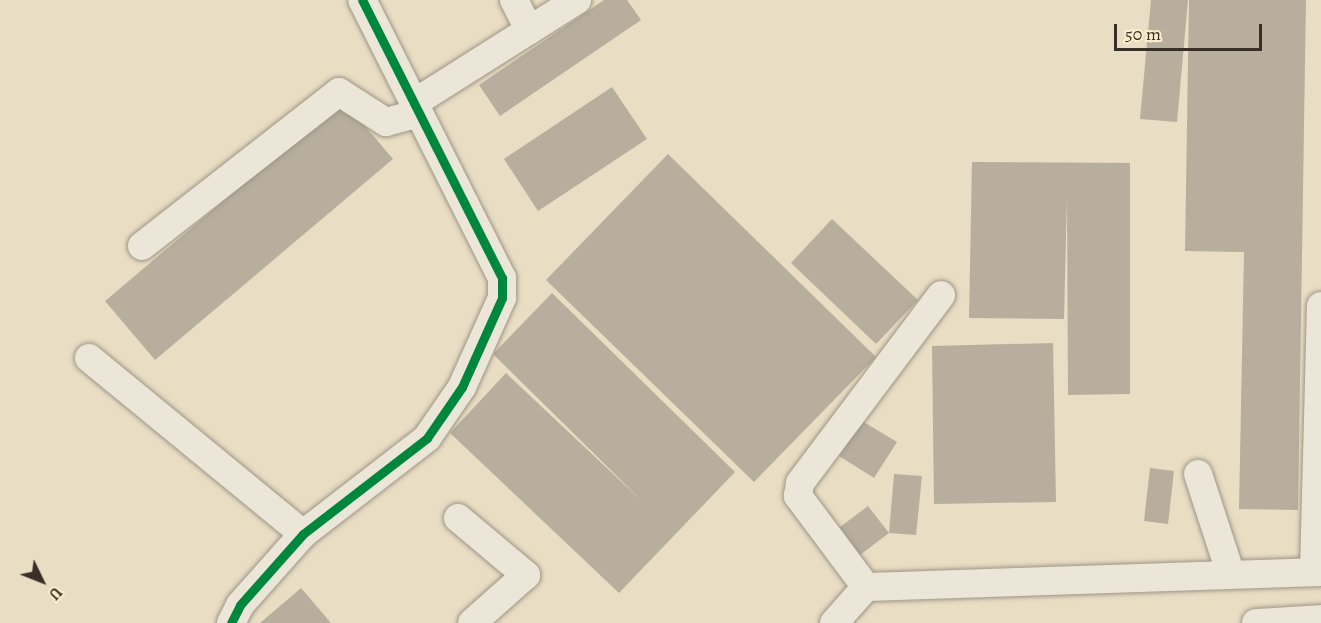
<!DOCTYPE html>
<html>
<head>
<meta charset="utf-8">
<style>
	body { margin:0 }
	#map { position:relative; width:1321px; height:623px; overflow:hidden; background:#e9ddc3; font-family:Alegreya,serif }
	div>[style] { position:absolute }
	.building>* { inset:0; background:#b7ae9d }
	.roads { filter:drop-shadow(0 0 2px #9d9586) drop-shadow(0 0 2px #9d9586) }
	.minor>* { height:28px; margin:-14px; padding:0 14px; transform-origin:14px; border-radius:14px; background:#ece6d8 }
	.cycleway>* { height:9px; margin:-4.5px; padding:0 4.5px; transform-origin:4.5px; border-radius:4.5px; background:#00873e }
	span { translate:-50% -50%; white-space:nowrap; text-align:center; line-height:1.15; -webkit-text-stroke:4.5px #faedce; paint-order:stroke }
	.north { position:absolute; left:12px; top:551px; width:60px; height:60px; -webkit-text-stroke:4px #faedce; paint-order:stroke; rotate:133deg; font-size:16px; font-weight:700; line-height:24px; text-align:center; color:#383026 }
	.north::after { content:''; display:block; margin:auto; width:21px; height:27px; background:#383026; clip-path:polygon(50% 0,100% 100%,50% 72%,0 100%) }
	.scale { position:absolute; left:1114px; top:24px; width:148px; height:27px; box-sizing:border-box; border:3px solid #383026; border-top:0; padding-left:8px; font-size:18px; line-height:21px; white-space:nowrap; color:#383026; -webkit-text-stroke:4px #faedce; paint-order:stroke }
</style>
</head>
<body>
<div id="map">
	<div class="building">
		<i style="clip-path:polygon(604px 0,627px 0,641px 20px,500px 116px,479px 85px)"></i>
		<i style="clip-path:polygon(1151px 0,1188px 0,1177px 122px,1140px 119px)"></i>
		<i style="clip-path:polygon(1189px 0,1306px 0,1298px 510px,1239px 509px,1244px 252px,1185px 251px)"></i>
		<i style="clip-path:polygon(612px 87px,647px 139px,538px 211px,504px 159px)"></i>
		<i style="clip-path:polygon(343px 100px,393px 159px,155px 360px,105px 301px)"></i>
		<i style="clip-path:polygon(668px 154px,876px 357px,754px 482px,546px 280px)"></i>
		<i style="clip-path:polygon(972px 162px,1130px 163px,1130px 394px,1068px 395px,1067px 198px,1064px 319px,969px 318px)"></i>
		<i style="clip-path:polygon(832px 219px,918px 300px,876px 344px,791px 263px)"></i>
		<i style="clip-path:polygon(552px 293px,735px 472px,619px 593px,450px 433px,506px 373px,643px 502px,493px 354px)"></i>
		<i style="clip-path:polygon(1053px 343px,1056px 502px,934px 504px,932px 346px)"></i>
		<i style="clip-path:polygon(862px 421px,897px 442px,874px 478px,839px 456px)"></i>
		<i style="clip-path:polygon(1150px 468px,1174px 471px,1168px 524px,1144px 521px)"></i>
		<i style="clip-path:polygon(894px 474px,922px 476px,916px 535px,889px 533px,860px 555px,840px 527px,868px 506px,889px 533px)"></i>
		<i style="clip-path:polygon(301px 588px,331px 623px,260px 623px)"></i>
	</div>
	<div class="roads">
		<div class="minor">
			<i style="left:514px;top:0;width:34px;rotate:63deg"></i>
			<i style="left:414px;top:103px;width:193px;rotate:-32.3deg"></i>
			<i style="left:142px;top:246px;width:250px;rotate:-38deg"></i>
			<i style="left:339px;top:92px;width:56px;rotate:32.6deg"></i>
			<i style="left:386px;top:122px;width:34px;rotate:-15deg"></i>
			<i style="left:89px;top:358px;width:277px;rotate:39.4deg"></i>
			<i style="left:1198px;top:474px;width:103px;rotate:71.9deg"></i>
			<i style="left:458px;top:518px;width:89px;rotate:40deg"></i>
			<i style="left:526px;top:575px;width:72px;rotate:138.4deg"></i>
			<i style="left:1314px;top:572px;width:266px;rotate:-88.5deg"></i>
			<i style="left:866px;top:587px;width:114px;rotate:-126.8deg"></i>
			<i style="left:798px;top:496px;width:13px;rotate:-81deg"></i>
			<i style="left:800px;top:483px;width:235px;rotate:-53.1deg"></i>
			<i style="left:231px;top:623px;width:20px;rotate:-63deg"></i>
			<i style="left:240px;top:605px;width:95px;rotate:-48.4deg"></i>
			<i style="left:303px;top:534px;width:157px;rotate:-37.7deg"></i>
			<i style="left:427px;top:438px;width:62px;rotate:-55.5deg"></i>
			<i style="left:462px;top:387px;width:98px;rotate:-65.8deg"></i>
			<i style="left:502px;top:298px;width:20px;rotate:-90deg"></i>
			<i style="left:502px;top:278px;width:311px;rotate:-116.7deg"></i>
			<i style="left:834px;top:623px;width:48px;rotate:-48.4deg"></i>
			<i style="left:866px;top:587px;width:455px;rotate:-1.9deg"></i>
			<i style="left:1256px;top:623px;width:65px;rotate:-3.5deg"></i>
		</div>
	</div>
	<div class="cycleway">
		<i style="left:231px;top:623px;width:20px;rotate:-63deg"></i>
		<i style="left:240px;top:605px;width:95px;rotate:-48.4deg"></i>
		<i style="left:303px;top:534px;width:157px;rotate:-37.7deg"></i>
		<i style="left:427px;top:438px;width:62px;rotate:-55.5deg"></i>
		<i style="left:462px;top:387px;width:98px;rotate:-65.8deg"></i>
		<i style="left:502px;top:298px;width:20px;rotate:-90deg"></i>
		<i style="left:502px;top:278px;width:311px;rotate:-116.7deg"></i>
	</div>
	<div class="north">U</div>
	<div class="scale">50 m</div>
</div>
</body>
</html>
